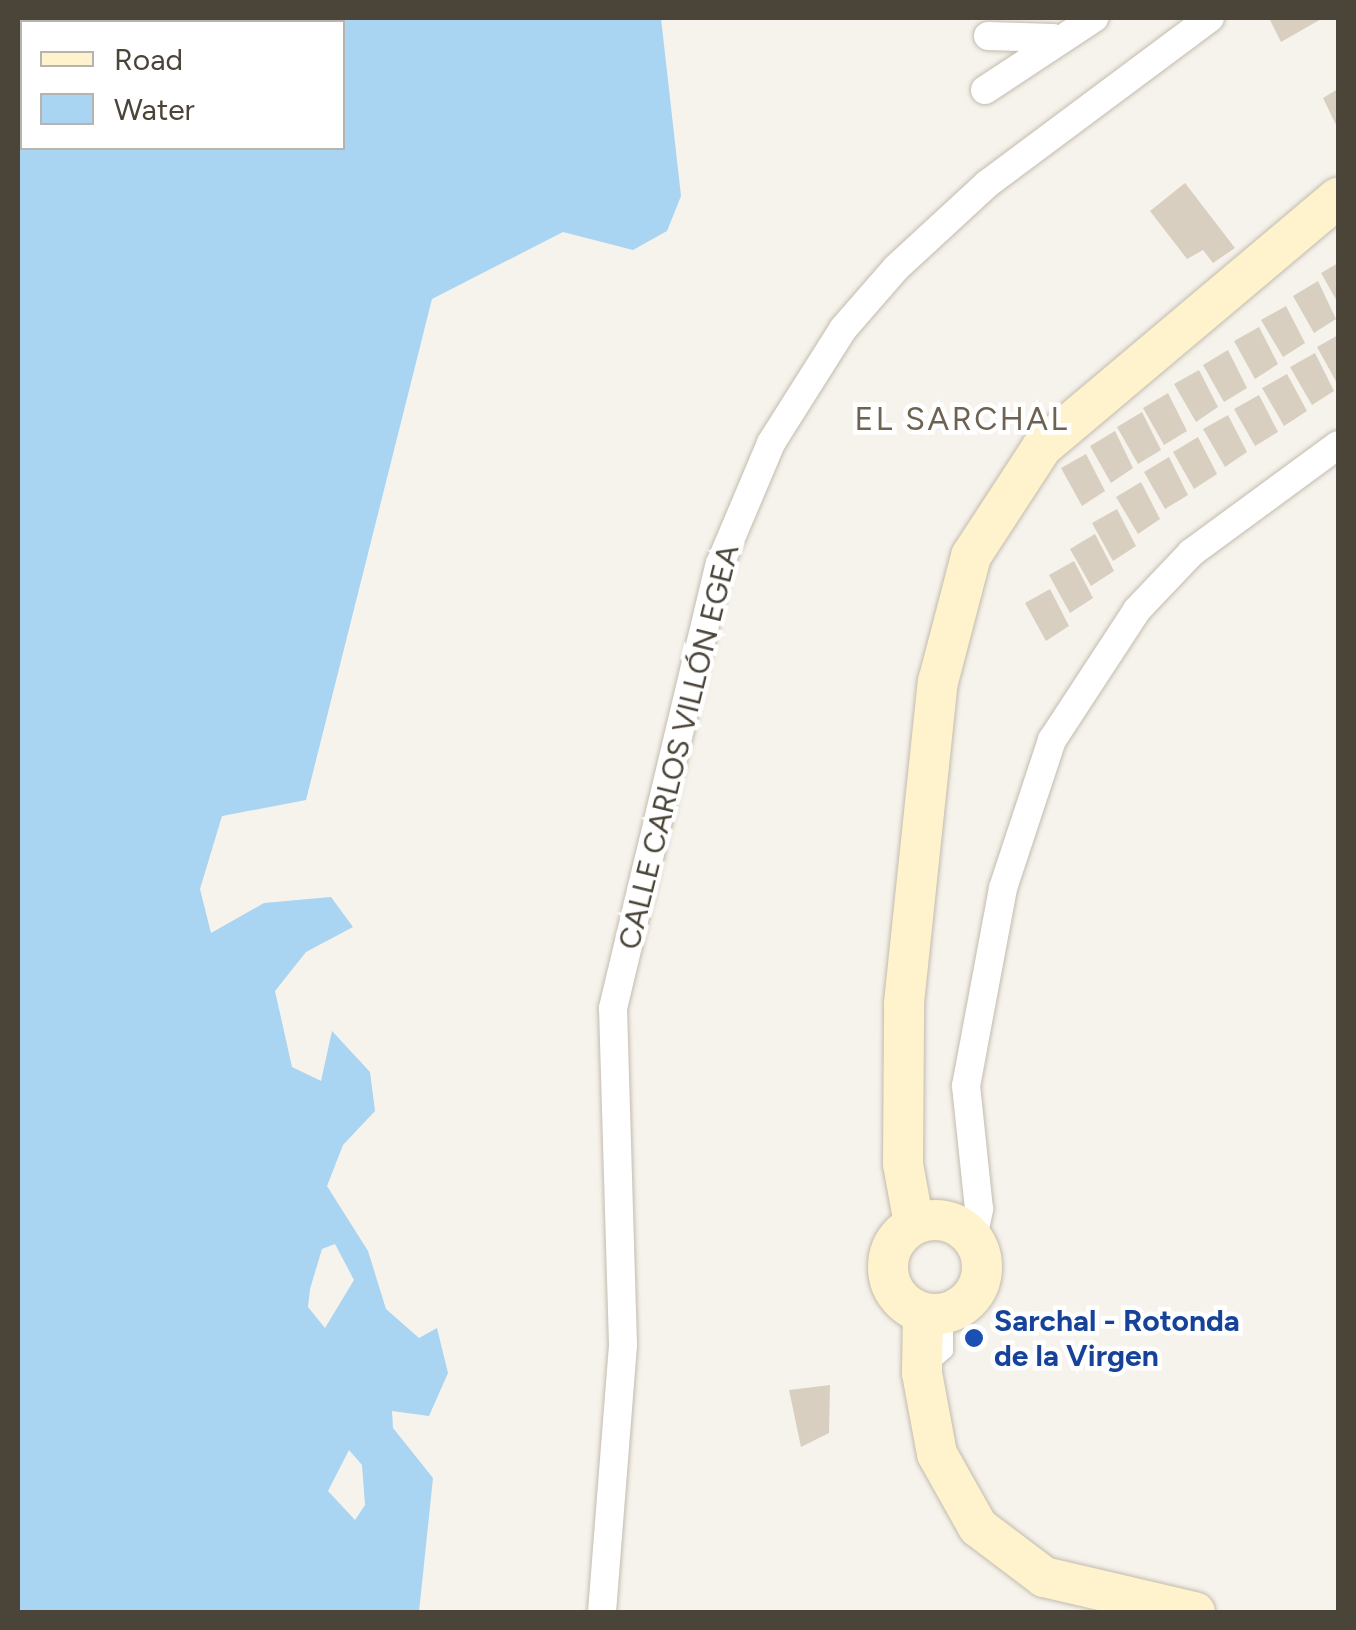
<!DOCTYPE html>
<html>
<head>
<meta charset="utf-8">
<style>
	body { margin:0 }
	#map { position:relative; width:1356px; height:1630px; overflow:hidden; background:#f6f3ec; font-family:Figtree,sans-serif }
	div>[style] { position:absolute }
	.water>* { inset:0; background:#a9d4f2 }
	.building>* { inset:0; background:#d8cfc1 }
	.roads { filter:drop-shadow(0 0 2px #c2bbae) drop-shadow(0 0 2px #c2bbae) }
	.service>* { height:14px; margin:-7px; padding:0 7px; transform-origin:7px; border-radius:7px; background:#fff }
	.minor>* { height:28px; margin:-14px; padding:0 14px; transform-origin:14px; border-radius:14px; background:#fff }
	.secondary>* { height:40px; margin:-20px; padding:0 20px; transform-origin:20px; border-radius:20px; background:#fff3cd }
	.secondary>.ring { margin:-20px; padding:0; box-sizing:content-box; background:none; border:40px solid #fff3cd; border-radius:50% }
	.dots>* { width:28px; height:28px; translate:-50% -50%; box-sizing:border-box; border:5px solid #fff; border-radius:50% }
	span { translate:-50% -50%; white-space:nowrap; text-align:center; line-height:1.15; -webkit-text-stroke:9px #fff; paint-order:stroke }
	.street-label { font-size:30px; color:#4b4439 }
	.transit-label { font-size:30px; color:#164399; font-weight:700 }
	.left { translate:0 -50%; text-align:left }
	.neighbourhood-label { font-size:32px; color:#6e6250; letter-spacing:2.5px }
	.frame { position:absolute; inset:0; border:20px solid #4b4439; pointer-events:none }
	.legend { position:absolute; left:20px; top:20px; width:325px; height:130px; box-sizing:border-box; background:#fff; border:2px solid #b7b4b0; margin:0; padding:12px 18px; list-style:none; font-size:30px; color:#4b4439 }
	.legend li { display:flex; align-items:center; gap:20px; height:50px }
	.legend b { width:50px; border:2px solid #b7b4b0 }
</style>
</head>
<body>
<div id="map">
	<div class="water">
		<i style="clip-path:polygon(evenodd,18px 18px,661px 18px,681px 196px,667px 231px,633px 250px,563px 232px,432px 299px,306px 800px,222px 816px,200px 889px,211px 933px,264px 903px,331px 897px,353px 927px,306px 952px,275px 991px,292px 1067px,321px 1081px,332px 1031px,370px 1072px,375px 1111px,343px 1145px,327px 1186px,368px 1251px,386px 1309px,419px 1338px,437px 1328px,448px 1373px,429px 1416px,392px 1411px,393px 1428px,433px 1478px,419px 1612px,18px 1612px,18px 18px,22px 22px,342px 22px,342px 148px,22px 148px,22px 22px,18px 18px,335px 1244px,354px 1280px,325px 1328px,308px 1307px,310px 1289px,322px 1249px,335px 1244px,18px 18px,349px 1450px,362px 1465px,365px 1505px,355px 1520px,328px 1491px,349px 1450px)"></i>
	</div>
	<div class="building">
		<i style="clip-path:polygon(1269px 18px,1323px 18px,1281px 42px)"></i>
		<i style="clip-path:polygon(1338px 89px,1338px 129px,1323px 98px)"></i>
		<i style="clip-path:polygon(1185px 183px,1235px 248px,1213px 263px,1203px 250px,1187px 259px,1150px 211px)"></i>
		<i style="clip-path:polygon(1338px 263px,1338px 303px,1321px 273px)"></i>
		<i style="clip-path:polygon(1318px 281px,1336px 319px,1314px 333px,1293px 296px)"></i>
		<i style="clip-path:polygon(1286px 306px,1305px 343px,1283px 357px,1261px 320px)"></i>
		<i style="clip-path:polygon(1259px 327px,1278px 364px,1255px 379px,1234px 341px)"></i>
		<i style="clip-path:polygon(1338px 335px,1338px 385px,1317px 347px)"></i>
		<i style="clip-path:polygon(1228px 350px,1247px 388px,1224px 402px,1203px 365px)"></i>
		<i style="clip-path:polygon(1315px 353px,1334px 391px,1312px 405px,1290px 367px)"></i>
		<i style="clip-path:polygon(1199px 370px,1218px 407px,1196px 422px,1174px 384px)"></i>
		<i style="clip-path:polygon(1287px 374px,1307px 411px,1284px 426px,1262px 388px)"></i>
		<i style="clip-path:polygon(1168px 393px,1187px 431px,1164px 445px,1143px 408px)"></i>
		<i style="clip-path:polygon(1259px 395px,1278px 432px,1255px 446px,1234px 409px)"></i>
		<i style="clip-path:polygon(1142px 412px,1161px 450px,1138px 464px,1117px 427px)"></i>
		<i style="clip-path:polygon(1228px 415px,1247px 452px,1225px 467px,1203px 429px)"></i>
		<i style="clip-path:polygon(1115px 431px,1133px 468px,1111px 483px,1090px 446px)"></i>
		<i style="clip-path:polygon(1198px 437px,1217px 474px,1194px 489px,1173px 452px)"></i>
		<i style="clip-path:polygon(1086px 454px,1105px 491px,1082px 506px,1061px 468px)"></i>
		<i style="clip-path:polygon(1169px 457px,1188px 495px,1165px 509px,1144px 472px)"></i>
		<i style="clip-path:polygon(1141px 482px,1160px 519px,1138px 534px,1116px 497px)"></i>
		<i style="clip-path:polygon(1117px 509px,1136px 546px,1113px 561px,1092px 523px)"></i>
		<i style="clip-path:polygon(1095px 534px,1114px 571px,1091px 586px,1070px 549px)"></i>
		<i style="clip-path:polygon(1074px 561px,1093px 598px,1070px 613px,1049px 575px)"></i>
		<i style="clip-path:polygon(1050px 589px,1069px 626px,1046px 641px,1025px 603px)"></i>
		<i style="clip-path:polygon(830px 1385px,829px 1433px,801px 1447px,789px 1390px)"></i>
	</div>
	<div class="roads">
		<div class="service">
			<i style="left:930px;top:1365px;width:21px;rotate:-41deg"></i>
			<i style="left:946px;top:1351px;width:38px;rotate:-90deg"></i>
		</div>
		<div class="minor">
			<i style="left:988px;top:36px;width:65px;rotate:1.8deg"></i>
			<i style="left:985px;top:90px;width:131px;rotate:-33.4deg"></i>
			<i style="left:973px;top:1238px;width:30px;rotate:-78deg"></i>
			<i style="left:979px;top:1209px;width:124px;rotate:-96deg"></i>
			<i style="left:966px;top:1086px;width:201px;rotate:-79.4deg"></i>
			<i style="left:1003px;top:888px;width:156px;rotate:-71.7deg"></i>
			<i style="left:1052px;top:740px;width:155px;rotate:-56.8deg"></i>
			<i style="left:1137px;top:610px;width:79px;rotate:-46.5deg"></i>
			<i style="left:1191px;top:553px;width:182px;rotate:-36.3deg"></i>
			<i style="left:602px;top:1612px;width:268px;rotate:-85.5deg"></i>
			<i style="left:623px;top:1345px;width:337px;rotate:-91.7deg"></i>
			<i style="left:613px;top:1008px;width:457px;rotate:-76.5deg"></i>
			<i style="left:720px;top:564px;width:131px;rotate:-67.1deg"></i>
			<i style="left:771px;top:443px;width:135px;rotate:-57.7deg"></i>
			<i style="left:843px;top:329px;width:81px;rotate:-49deg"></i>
			<i style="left:896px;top:268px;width:124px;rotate:-42.7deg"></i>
			<i style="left:987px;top:184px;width:278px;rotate:-36.7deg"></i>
		</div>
		<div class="secondary">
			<i class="ring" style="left:888px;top:1220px;width:54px;height:54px"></i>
			<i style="left:914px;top:1224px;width:61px;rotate:-100.4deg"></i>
			<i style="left:903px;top:1164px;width:161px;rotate:-89.6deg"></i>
			<i style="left:904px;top:1003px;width:323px;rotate:-84deg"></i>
			<i style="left:938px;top:682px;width:130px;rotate:-75.3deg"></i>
			<i style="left:971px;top:556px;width:130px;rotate:-56.9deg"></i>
			<i style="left:1042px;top:447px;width:387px;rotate:-40.1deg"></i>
			<i style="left:923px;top:1313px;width:60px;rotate:91deg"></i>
			<i style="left:922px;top:1373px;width:82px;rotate:79.5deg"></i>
			<i style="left:937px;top:1454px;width:84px;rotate:60.7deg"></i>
			<i style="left:978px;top:1527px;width:83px;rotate:37.1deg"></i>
			<i style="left:1044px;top:1577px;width:155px;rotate:13.1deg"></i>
		</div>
	</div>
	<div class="dots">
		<i style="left:974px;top:1338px;background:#1a4fb4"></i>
	</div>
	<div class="street-label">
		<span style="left:679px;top:747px;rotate:-76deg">CALLE CARLOS VILLÓN EGEA</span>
	</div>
	<div class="transit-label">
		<span class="left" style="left:994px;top:1338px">Sarchal - Rotonda<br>de la Virgen</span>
	</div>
	<div class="neighbourhood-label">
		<span style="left:962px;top:419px">EL SARCHAL</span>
	</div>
	<div class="frame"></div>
	<ul class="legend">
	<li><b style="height:12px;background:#fff3cd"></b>Road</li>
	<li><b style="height:28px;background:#a9d4f2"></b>Water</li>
	</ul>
</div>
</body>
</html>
